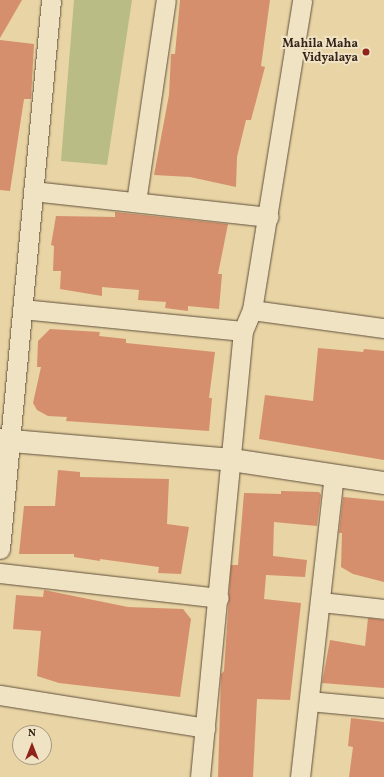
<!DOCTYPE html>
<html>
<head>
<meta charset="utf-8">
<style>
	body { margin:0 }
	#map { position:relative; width:384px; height:777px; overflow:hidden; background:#e8d4a4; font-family:Vollkorn,serif }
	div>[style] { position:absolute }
	.green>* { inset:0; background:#b9bc84 }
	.building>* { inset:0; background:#d68f6d }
	.roads { filter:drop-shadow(0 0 1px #62503d) drop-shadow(0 0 1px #62503d) }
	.minor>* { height:19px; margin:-9.5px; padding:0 9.5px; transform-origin:9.5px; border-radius:9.5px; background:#f0e3c4 }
	.tertiary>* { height:22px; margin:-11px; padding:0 11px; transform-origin:11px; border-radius:11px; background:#f0e3c4 }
	.dots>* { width:11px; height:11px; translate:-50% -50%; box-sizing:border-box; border:2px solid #f0e3c4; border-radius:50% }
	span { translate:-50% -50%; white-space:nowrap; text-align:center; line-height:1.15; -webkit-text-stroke:4px #f0e3c4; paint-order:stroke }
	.poi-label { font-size:12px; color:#35241b; font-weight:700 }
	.right { translate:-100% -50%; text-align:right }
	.north { position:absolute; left:12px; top:725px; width:40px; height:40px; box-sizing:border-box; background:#f0e3c4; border:1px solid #a59780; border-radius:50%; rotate:0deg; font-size:11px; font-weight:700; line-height:16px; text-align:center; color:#35241b }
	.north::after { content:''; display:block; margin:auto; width:14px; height:18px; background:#8f2418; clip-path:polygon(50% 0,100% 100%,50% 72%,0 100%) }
</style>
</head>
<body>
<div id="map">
	<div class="green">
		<i style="clip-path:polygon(74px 0,132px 0,107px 165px,61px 161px)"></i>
	</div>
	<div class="building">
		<i style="clip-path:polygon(0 0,22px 0,0 38px)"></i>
		<i style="clip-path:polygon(180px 0,270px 0,261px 66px,265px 67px,251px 120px,246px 120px,237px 157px,236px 187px,190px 177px,154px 175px,169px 95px,171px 54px,175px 54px)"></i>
		<i style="clip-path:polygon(0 40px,34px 44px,31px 99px,24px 99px,10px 191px,0 190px)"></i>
		<i style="clip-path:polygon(115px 212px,228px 224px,218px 274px,222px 274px,219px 309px,188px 306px,188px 311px,165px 308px,166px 302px,138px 300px,139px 290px,102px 287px,102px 296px,60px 289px,61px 271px,53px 271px,54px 246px,51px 245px,56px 216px,115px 217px)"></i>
		<i style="clip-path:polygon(50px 329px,100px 332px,99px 336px,126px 339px,126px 343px,215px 352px,209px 398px,212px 398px,209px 431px,66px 421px,67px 417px,48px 416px,37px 410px,33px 403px,41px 367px,37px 367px,38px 341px)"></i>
		<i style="clip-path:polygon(318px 348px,363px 352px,364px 349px,384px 351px,384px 460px,259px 439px,265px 395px,313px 401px)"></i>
		<i style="clip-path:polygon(58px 470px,80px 472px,80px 477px,169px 479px,167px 524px,189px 527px,181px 574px,158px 573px,159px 567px,100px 559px,100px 561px,74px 557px,74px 554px,19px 554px,24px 506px,55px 506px)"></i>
		<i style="clip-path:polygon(281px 491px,319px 492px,321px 495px,317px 526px,274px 522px,273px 556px,307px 560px,305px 577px,266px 575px,264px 599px,301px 603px,290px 700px,257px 699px,253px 777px,218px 777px,221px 674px,224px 671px,231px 565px,238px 565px,244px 493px,281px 494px)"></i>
		<i style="clip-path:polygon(343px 497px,384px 501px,384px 582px,353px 574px,341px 567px,342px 533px,339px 533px)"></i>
		<i style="clip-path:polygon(44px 590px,128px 607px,183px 609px,191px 619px,180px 697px,59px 683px,37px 676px,41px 631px,13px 629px,16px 595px,43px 597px)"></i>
		<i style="clip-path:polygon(368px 618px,384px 620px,384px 688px,322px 683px,330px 640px,365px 646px)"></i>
		<i style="clip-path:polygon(351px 718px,384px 722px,384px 777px,349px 777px,353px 747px,348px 746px)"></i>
	</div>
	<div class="roads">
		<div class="minor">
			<i style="left:33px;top:191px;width:237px;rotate:6.3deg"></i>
			<i style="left:136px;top:202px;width:204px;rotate:-81.6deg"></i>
			<i style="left:22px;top:309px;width:222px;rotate:5.7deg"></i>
			<i style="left:252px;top:310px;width:133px;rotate:7.8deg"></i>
			<i style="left:0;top:549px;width:551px;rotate:-84.69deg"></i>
			<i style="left:0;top:573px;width:220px;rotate:6.5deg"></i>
			<i style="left:321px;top:602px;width:63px;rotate:6.3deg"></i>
			<i style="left:0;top:695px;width:208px;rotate:9.1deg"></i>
			<i style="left:309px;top:701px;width:75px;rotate:5.3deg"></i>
			<i style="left:200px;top:777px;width:448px;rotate:-84.5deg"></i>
			<i style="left:243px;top:331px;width:23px;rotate:-67deg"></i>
			<i style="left:252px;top:310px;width:314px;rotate:-80.8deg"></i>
			<i style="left:300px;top:777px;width:303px;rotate:-83.6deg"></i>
		</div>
		<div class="tertiary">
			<i style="left:0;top:440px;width:233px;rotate:4.9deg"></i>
			<i style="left:232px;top:460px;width:154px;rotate:8.6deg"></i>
		</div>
	</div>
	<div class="dots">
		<i style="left:366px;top:52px;background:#8f2418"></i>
	</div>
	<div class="poi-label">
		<span class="right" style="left:358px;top:52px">Mahila Maha<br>Vidyalaya</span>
	</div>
	<div class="north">N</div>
</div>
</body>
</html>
